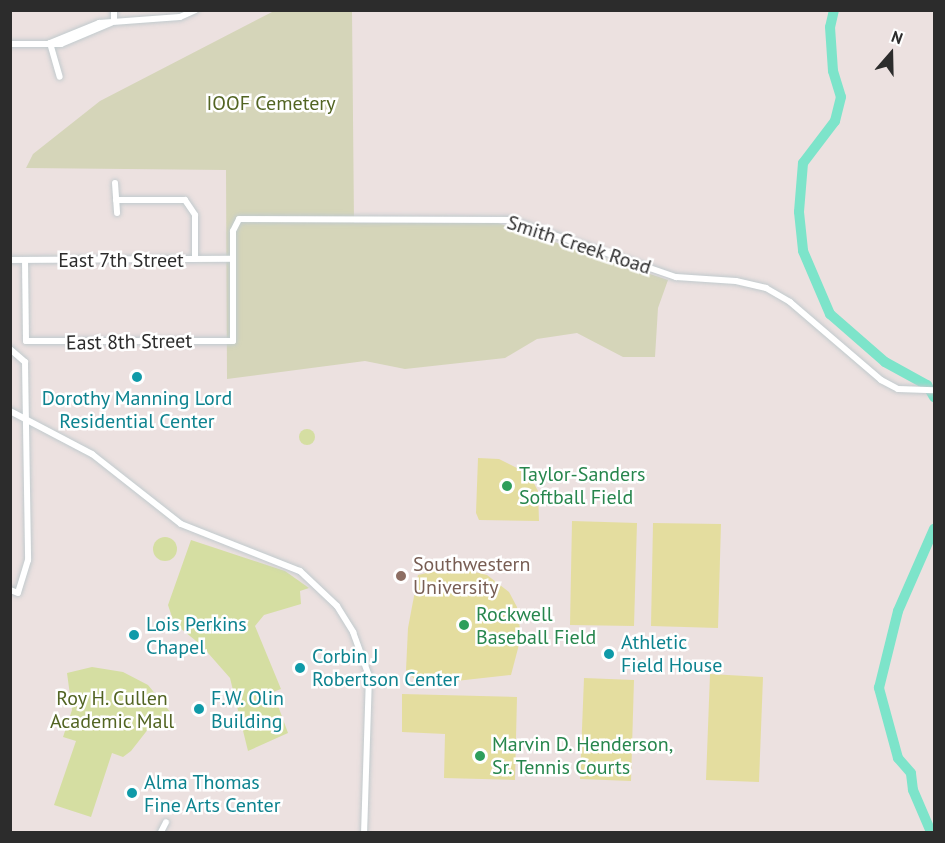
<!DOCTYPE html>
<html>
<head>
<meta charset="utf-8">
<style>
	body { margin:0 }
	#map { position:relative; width:945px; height:843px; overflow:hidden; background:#ece1e0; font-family:"PT Sans",sans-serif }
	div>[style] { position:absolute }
	.green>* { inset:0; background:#d5dea2 }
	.round { border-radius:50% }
	.cemetery>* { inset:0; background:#d5d5b9 }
	.pitch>* { inset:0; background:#e4dd9f }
	.river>* { height:10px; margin:-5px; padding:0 5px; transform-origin:5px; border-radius:5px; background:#7de4ca }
	.roads { filter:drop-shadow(0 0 2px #c1cacd) drop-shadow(0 0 2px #c1cacd) }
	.street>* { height:6px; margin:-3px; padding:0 3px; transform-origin:3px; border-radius:3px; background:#fff }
	.dots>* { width:16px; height:16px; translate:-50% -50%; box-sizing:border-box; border:3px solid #fff; border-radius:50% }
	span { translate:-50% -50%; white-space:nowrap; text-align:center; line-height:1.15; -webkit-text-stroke:5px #fff; paint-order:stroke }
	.park-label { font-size:20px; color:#526422 }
	.street-label { font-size:20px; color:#2c2c2c }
	.culture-label { font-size:20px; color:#0d838f }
	.left { translate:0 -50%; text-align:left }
	.leisure-label { font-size:20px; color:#27864d }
	.education-label { font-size:20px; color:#785e54 }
	.frame { position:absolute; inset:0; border:12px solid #2c2c2c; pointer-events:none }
	.north { position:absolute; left:861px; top:24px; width:60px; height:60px; -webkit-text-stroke:4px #fff; paint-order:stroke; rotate:20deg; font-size:16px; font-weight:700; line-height:24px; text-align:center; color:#2c2c2c }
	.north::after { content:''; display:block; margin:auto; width:21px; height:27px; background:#2c2c2c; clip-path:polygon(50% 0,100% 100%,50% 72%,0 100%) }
</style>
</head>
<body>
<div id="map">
	<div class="green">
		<i class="round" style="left:299px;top:429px;width:16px;height:16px"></i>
		<i class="round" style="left:153px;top:537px;width:24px;height:24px"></i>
		<i style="clip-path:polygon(191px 540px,285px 571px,309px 588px,300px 591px,301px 604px,264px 615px,255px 626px,281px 689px,273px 692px,288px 733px,248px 751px,230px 678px,201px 645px,174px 623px,168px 605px)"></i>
		<i style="clip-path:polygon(92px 667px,123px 672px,148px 685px,171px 713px,149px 728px,131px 751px,123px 757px,112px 753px,91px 817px,54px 805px,76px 741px,63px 737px,72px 710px,67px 673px)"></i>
	</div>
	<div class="cemetery">
		<i style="clip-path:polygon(274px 11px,352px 11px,354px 223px,498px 223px,668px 280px,658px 308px,655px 357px,623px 357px,577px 333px,537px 339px,505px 358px,405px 369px,365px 361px,227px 379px,226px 170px,26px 168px,33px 154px,100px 101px)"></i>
	</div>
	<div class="pitch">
		<i style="clip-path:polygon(478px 458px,499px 459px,529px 474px,538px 491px,539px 521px,479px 520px,476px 513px)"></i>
		<i style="clip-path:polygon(572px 521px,637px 523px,634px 626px,570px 625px)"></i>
		<i style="clip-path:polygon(653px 523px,721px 524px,718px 628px,651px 626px)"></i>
		<i style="clip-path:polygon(453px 567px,487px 575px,509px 592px,517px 607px,521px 637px,511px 675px,456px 681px,415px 680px,406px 670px,408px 628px,418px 575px)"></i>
		<i style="clip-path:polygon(710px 674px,763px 677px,759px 782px,706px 780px)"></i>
		<i style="clip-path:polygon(584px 678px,634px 680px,631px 781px,580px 779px)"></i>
		<i style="clip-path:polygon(402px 694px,517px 697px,515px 780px,444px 778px,445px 734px,402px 732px)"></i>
	</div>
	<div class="river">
		<i style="left:834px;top:10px;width:17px;rotate:103deg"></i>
		<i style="left:830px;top:27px;width:44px;rotate:86.1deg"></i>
		<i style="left:833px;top:71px;width:27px;rotate:73deg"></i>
		<i style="left:841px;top:97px;width:25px;rotate:104deg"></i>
		<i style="left:835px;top:121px;width:53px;rotate:127.3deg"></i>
		<i style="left:803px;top:163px;width:49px;rotate:94.7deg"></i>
		<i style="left:799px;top:212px;width:39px;rotate:84deg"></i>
		<i style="left:803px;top:251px;width:69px;rotate:66.8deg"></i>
		<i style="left:830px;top:314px;width:73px;rotate:41.1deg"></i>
		<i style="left:885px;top:362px;width:48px;rotate:28.7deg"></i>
		<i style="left:927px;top:385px;width:14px;rotate:60deg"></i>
		<i style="left:931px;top:832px;width:46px;rotate:-113.2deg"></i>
		<i style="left:913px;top:790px;width:17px;rotate:-97deg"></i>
		<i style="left:911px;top:773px;width:20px;rotate:-131deg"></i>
		<i style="left:898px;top:758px;width:73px;rotate:-105.2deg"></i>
		<i style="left:879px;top:688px;width:79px;rotate:-76.1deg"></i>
		<i style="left:898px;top:611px;width:90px;rotate:-66.3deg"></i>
	</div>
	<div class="roads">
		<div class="street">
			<i style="left:114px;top:10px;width:11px;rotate:90deg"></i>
			<i style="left:50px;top:43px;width:53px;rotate:-22.2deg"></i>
			<i style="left:99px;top:23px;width:81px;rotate:-4.2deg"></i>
			<i style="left:180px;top:17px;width:17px;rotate:-24deg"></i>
			<i style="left:50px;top:43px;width:35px;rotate:74deg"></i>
			<i style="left:10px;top:44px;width:51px"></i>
			<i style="left:61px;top:44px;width:54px;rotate:-22.8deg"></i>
			<i style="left:115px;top:183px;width:30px;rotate:86deg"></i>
			<i style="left:116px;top:200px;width:69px"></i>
			<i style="left:185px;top:200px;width:18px;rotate:56deg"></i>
			<i style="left:195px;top:215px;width:44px;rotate:90deg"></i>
			<i style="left:10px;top:260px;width:222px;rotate:-0.3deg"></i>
			<i style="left:25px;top:260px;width:81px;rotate:89.3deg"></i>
			<i style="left:26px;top:341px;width:207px"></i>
			<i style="left:233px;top:341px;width:110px;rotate:-90deg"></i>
			<i style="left:233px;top:231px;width:13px;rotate:-63deg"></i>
			<i style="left:239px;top:219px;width:272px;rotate:0.2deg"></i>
			<i style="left:511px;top:220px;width:175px;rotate:19.1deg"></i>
			<i style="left:676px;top:277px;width:60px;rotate:3.8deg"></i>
			<i style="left:736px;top:281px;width:31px;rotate:13deg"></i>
			<i style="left:766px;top:288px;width:28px;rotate:30deg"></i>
			<i style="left:790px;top:302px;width:120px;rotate:40.6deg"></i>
			<i style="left:881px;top:380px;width:19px;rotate:28deg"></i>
			<i style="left:898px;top:389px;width:36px;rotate:2deg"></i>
			<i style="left:10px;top:349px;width:20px;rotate:41deg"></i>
			<i style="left:25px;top:362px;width:198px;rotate:89.1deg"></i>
			<i style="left:28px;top:560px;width:34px;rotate:107deg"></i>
			<i style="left:18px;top:593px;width:9px;rotate:-159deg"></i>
			<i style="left:10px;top:411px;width:93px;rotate:27.7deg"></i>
			<i style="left:92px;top:454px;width:113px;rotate:38.2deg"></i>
			<i style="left:181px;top:524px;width:128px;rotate:21.6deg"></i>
			<i style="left:300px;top:571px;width:51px;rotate:43.4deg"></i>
			<i style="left:337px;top:606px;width:31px;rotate:58deg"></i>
			<i style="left:353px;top:632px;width:47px;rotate:70deg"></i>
			<i style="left:369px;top:676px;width:156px;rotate:91.8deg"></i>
			<i style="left:161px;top:832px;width:11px;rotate:-63deg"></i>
		</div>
	</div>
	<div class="dots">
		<i style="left:137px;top:377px;background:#0f9aa8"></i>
		<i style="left:507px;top:486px;background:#2e9e5b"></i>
		<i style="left:401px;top:576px;background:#8d6e63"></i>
		<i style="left:464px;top:625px;background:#2e9e5b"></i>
		<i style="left:134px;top:635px;background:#0f9aa8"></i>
		<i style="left:609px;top:654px;background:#0f9aa8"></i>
		<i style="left:300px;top:668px;background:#0f9aa8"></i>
		<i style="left:199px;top:709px;background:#0f9aa8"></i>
		<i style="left:480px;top:756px;background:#2e9e5b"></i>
		<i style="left:132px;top:793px;background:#0f9aa8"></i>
	</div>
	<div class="park-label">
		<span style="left:271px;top:103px">IOOF Cemetery</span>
		<span style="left:112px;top:710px">Roy H. Cullen<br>Academic Mall</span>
	</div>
	<div class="street-label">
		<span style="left:579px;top:245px;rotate:18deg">Smith Creek Road</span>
		<span style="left:121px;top:260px">East 7th Street</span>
		<span style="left:129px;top:342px;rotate:-1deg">East 8th Street</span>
	</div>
	<div class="culture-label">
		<span style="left:137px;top:410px">Dorothy Manning Lord<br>Residential Center</span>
		<span class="left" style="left:146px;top:636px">Lois Perkins<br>Chapel</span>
		<span class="left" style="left:621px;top:654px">Athletic<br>Field House</span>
		<span class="left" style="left:312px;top:668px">Corbin J<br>Robertson Center</span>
		<span class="left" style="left:211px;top:710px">F.W. Olin<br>Building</span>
		<span class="left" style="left:144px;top:794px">Alma Thomas<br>Fine Arts Center</span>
	</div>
	<div class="leisure-label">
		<span class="left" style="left:519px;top:486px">Taylor-Sanders<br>Softball Field</span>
		<span class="left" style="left:476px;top:626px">Rockwell<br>Baseball Field</span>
		<span class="left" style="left:492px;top:756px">Marvin D. Henderson,<br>Sr. Tennis Courts</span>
	</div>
	<div class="education-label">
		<span class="left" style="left:413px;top:576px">Southwestern<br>University</span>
	</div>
	<div class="frame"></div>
	<div class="north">N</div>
</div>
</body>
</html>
